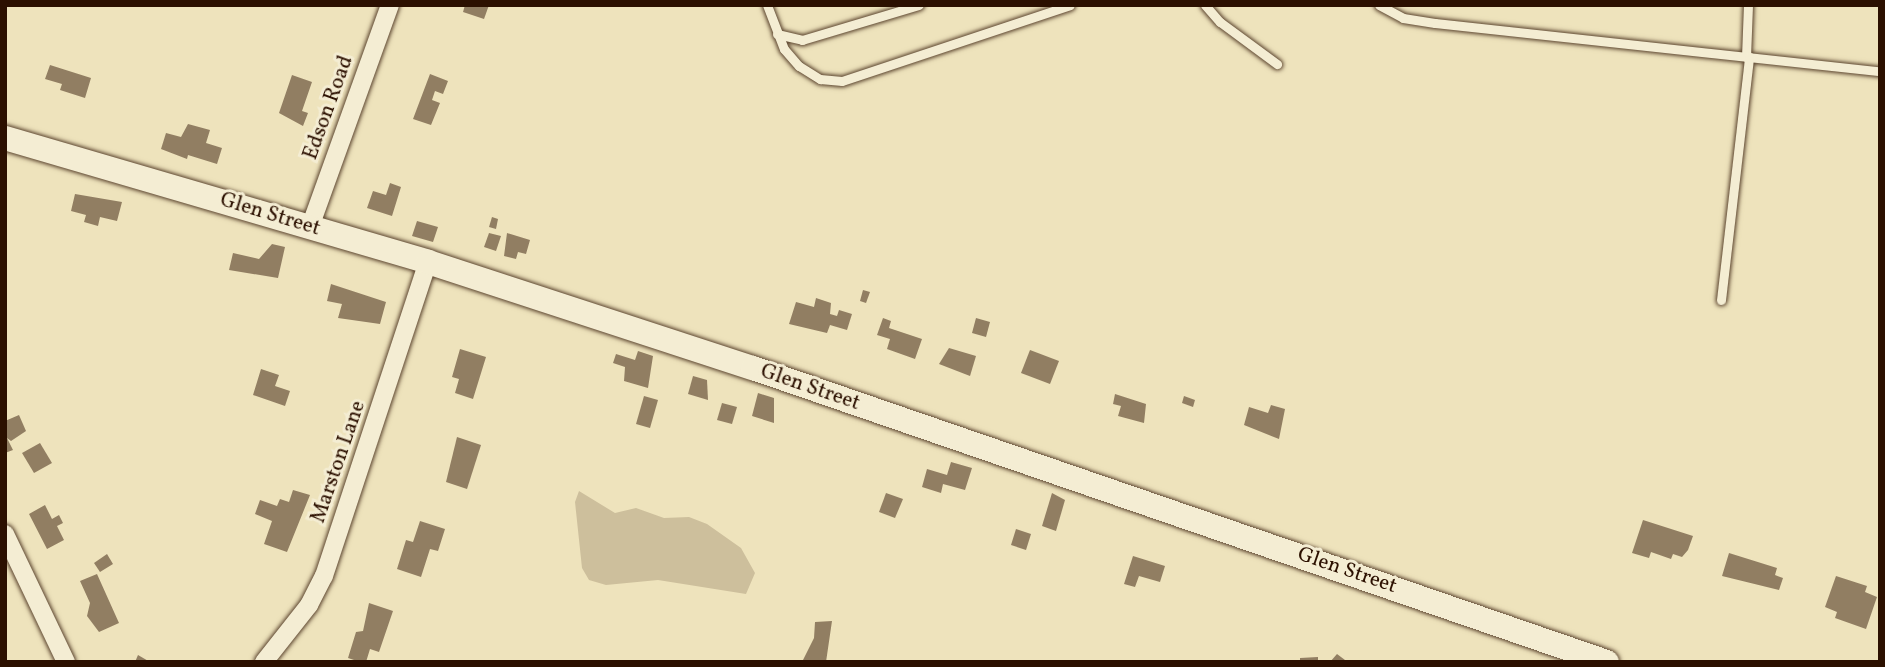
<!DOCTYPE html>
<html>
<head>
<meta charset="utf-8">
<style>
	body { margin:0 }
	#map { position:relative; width:1885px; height:667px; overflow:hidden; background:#eee3bc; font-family:Vollkorn,serif }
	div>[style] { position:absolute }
	.green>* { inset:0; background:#cdbf9c }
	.building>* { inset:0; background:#917e62 }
	.roads { filter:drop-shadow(0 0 2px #5c452f) drop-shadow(0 0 2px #5c452f) }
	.lane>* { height:9px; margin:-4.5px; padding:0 4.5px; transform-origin:4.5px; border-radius:4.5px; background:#f4edd3 }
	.street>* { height:18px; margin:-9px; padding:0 9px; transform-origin:9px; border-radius:9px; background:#f4edd3 }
	.secondary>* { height:24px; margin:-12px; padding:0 12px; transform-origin:12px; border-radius:12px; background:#f4edd3 }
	span { translate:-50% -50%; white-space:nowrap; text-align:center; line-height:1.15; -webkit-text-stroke:6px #f4edd3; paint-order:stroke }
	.street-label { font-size:21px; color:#2c1000 }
	.frame { position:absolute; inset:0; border:7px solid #2c1000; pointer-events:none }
</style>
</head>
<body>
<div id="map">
	<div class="green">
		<i style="clip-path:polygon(579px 491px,615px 513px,636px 508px,664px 518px,689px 517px,707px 524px,741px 548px,755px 573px,746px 594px,658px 580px,606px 585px,589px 580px,582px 568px,575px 502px)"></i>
	</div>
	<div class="building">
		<i style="clip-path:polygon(465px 5px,489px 5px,484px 19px,463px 12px)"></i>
		<i style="clip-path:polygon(50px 65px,91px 78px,85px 98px,60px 90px,62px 84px,45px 79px)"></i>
		<i style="clip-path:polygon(430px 74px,448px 81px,443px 94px,435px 91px,432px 100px,440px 103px,431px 125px,413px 119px)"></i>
		<i style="clip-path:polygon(292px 75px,312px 82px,302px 111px,308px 113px,303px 126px,279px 113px)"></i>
		<i style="clip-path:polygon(188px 124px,210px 130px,206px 143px,222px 148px,217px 164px,188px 155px,187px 159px,161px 149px,166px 133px,181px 137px)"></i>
		<i style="clip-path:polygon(390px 183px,401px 187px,392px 216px,367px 208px,373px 191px,386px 195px)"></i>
		<i style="clip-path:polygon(75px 194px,122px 202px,117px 221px,100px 217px,98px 226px,84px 222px,86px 215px,71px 211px)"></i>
		<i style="clip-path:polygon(492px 217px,498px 219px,496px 229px,489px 227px)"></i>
		<i style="clip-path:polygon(417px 221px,438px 227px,433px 242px,412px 236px)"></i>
		<i style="clip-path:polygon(489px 233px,501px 236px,496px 251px,484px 247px)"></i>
		<i style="clip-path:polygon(507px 233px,530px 240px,526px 254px,518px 252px,516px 259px,504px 256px)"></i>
		<i style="clip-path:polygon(272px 244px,285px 247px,278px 278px,229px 270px,233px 253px,259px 259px)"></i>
		<i style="clip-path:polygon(331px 284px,386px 302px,380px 324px,338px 318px,342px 304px,327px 301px)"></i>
		<i style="clip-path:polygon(863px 290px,870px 292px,866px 303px,860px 301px)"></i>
		<i style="clip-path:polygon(816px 298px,831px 303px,830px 314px,837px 316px,839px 310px,852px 314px,847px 330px,830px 325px,827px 333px,789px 324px,796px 302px,814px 307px)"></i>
		<i style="clip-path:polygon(883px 318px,891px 321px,889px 328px,922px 339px,915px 359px,887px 349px,890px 339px,877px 335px)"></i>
		<i style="clip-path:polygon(976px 318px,990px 322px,986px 337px,972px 333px)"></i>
		<i style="clip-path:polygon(949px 348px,976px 356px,970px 376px,939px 364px)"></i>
		<i style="clip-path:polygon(460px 349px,486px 357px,473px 399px,455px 393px,459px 379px,452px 377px)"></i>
		<i style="clip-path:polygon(1030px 350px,1059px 361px,1050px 384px,1021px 373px)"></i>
		<i style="clip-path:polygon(638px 351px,653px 356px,648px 388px,624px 381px,625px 367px,613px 363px,616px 354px,635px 360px)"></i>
		<i style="clip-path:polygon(261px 369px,279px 375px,275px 386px,290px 391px,285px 406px,253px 395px)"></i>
		<i style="clip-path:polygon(693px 376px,707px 380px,708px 400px,688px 394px)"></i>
		<i style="clip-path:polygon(758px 393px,774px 398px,774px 423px,752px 416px)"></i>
		<i style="clip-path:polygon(1115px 394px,1146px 404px,1144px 423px,1118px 416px,1121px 406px,1113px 404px)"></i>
		<i style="clip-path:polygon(644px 396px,658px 400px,650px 428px,636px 424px)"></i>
		<i style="clip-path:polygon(1184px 396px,1195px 400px,1193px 407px,1182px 403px)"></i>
		<i style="clip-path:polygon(722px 403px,737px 407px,732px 424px,717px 420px)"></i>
		<i style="clip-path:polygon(1271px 405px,1285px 409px,1279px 439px,1244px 425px,1249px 407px,1268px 413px)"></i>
		<i style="clip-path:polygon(19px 415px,26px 431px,11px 441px,7px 438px,13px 450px,5px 453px,5px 421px)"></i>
		<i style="clip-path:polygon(457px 437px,481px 445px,467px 489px,446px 482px)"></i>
		<i style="clip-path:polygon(40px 443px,52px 463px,34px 473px,22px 453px)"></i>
		<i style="clip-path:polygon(951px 462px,972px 468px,965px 490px,943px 484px,941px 493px,922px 487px,927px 469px,947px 475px)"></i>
		<i style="clip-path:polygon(293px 490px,310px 495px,287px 552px,264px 544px,272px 521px,255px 514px,260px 500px,277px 506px,280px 499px,289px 502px)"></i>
		<i style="clip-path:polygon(886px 493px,903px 499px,895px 518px,879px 512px)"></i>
		<i style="clip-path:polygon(1052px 493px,1065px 500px,1056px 531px,1042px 526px)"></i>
		<i style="clip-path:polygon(45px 505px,52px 519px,59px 515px,63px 523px,57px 526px,64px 540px,47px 549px,29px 514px)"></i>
		<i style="clip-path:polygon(1643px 520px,1693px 536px,1688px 550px,1682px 557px,1673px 554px,1671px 559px,1651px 552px,1649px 558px,1632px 553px)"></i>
		<i style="clip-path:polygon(420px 521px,445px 529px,438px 551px,430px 549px,421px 577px,397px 569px,406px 540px,413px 542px)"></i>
		<i style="clip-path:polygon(1016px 529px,1031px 534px,1026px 550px,1011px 545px)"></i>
		<i style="clip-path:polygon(1729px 553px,1777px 568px,1775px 575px,1783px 578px,1779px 590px,1722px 576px)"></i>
		<i style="clip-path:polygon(107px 554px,113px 564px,100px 572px,94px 563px)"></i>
		<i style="clip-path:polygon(1133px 556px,1165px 566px,1160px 582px,1139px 576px,1135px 587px,1124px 584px)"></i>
		<i style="clip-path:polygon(97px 574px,119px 623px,99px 632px,87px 616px,90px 603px,80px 581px)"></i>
		<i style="clip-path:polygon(1836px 576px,1867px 586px,1865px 592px,1877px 597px,1866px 629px,1835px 618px,1837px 612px,1825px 607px)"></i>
		<i style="clip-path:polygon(369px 603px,393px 611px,379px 652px,370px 649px,366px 662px,360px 662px,348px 658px,356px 632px,363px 631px)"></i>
		<i style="clip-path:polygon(832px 621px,826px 662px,802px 662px,814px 638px,815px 622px)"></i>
		<i style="clip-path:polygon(1337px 654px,1345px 660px,1351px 662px,1330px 662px)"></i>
		<i style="clip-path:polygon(138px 655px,150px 662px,135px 662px)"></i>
		<i style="clip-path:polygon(1318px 657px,1318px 662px,1300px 662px,1300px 658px)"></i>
	</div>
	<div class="roads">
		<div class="lane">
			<i style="left:767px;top:5px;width:47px;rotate:68.9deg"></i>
			<i style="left:784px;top:49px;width:23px;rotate:49deg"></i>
			<i style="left:799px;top:66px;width:25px;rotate:32deg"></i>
			<i style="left:820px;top:79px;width:22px;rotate:5deg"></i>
			<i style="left:842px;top:81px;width:240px;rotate:-18.4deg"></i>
			<i style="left:1205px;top:5px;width:23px;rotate:49deg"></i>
			<i style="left:1220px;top:22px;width:71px;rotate:36.4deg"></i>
			<i style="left:1379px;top:5px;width:27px;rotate:28deg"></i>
			<i style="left:1403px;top:18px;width:32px;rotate:9deg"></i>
			<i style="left:1435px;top:23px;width:448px;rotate:6.2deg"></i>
			<i style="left:777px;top:34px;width:26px;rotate:13deg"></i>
			<i style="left:802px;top:40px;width:122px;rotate:-16.7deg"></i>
			<i style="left:1746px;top:57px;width:52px;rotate:-87.8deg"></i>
			<i style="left:1721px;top:300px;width:245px;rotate:-83.4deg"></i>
		</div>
		<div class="street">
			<i style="left:310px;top:227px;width:236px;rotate:-70.2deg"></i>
			<i style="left:5px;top:534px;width:142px;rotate:64.5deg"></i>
			<i style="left:264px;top:662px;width:73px;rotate:-51.7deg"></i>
			<i style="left:309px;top:605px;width:33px;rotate:-63deg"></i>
			<i style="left:324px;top:576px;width:331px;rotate:-71.7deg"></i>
		</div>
		<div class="secondary">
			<i style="left:5px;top:138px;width:441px;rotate:16.3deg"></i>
			<i style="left:428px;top:262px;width:342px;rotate:18.1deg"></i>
			<i style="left:753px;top:368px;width:903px;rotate:19deg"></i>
		</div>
	</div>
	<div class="street-label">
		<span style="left:329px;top:108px;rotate:-70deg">Edson Road</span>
		<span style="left:270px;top:215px;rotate:17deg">Glen Street</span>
		<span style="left:810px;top:388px;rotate:19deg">Glen Street</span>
		<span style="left:339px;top:462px;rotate:-71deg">Marston Lane</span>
		<span style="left:1347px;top:571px;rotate:19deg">Glen Street</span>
	</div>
	<div class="frame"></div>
</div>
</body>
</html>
